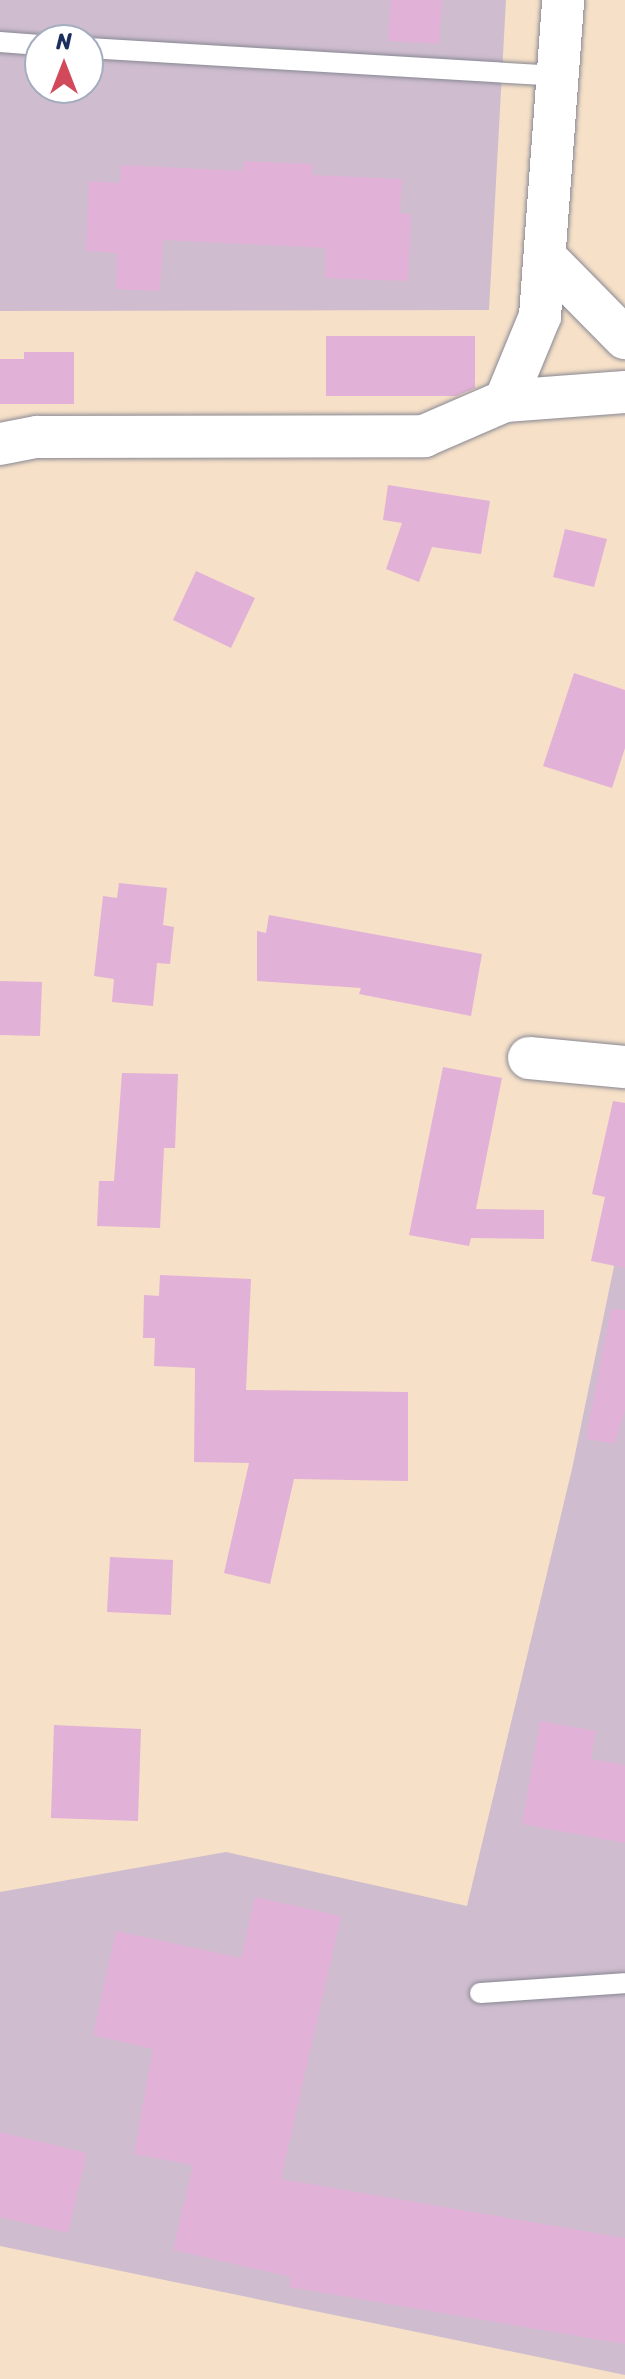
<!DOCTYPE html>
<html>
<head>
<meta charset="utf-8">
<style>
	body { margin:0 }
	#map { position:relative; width:625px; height:2379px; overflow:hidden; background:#f6e0c8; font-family:Sriracha,sans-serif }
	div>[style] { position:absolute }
	.industrial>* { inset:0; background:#cfbdcf }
	.building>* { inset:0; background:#e2b1d7 }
	.roads { filter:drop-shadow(0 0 2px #888893) drop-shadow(0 0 2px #888893) }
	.service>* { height:20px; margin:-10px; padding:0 10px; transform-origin:10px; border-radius:10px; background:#fff }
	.minor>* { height:42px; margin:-21px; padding:0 21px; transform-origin:21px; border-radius:21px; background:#fff }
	span { translate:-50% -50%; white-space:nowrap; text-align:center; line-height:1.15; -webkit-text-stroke:8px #fff; paint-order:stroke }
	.north { position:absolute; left:24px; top:24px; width:80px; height:80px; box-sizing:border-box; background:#fff; border:2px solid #a4acbf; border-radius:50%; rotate:0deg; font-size:22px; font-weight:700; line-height:32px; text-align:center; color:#1b2f5e }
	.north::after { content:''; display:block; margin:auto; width:28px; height:36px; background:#d1495b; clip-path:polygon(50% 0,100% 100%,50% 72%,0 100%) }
</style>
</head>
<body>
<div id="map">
	<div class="industrial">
		<i style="clip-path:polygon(evenodd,0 0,506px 0,489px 310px,0 311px,0 0,40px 40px,88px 40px,88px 88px,40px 88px,40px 40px)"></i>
		<i style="clip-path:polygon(625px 1213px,625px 2375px,0 2246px,0 1892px,226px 1852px,467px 1906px,572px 1469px)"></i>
	</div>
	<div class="building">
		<i style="clip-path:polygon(391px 0,442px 0,439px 44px,388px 41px)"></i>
		<i style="clip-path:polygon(244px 161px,313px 164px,312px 175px,402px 179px,400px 213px,411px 214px,408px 281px,325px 278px,326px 248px,163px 240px,160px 291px,116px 289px,117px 253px,86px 251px,89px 181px,120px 183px,121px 165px,243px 171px)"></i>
		<i style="clip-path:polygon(326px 336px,475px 336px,475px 388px,456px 396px,326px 396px)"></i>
		<i style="clip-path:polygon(24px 352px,74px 352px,74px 404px,0 404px,0 359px,24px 359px)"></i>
		<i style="clip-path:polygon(388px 485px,490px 501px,481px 554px,432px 547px,419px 582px,386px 569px,402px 523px,383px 520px)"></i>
		<i style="clip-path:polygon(565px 529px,607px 539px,594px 587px,553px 577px)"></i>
		<i style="clip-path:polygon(196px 571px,255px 598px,231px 648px,173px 620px)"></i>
		<i style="clip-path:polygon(574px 673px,625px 690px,625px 748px,612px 788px,543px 766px)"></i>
		<i style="clip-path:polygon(119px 883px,167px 888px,163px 925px,174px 927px,170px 964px,157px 963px,153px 1006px,112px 1002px,114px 979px,94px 976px,103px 896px,117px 898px)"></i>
		<i style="clip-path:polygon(269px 915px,482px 954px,471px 1016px,359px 994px,361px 988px,257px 981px,257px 931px,266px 933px)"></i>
		<i style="clip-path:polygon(0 981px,42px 982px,40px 1036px,0 1035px)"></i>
		<i style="clip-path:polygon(443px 1067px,502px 1078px,476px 1209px,544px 1210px,544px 1239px,471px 1238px,469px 1246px,409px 1235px)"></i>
		<i style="clip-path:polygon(122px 1073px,178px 1074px,175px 1148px,164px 1148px,160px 1228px,97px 1226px,99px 1181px,114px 1181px)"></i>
		<i style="clip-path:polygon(613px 1101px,625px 1103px,625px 1268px,591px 1261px,605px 1197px,592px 1194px)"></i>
		<i style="clip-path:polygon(160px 1275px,251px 1279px,246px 1390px,408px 1392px,408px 1481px,294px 1479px,270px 1584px,224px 1573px,249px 1463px,194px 1462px,195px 1368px,154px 1366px,155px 1338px,143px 1338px,144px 1295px,159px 1296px)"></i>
		<i style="clip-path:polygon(611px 1309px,625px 1310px,625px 1410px,615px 1444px,586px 1439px)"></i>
		<i style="clip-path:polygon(110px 1557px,173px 1560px,171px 1615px,107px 1612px)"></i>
		<i style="clip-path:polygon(540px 1721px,596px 1731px,591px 1759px,625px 1765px,625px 1843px,522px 1824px)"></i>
		<i style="clip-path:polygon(54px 1725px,141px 1729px,138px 1821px,51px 1818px)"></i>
		<i style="clip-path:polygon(255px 1897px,341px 1916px,281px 2179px,625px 2238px,625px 2344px,289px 2287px,291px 2277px,173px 2250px,193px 2165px,134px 2154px,153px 2049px,93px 2035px,116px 1931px,241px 1958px)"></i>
		<i style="clip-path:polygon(0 2132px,87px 2153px,68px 2233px,0 2217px)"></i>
	</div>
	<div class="roads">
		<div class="service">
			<i style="left:0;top:42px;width:40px;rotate:4.3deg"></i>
			<i style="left:88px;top:48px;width:470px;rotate:3.4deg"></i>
			<i style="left:480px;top:1993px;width:145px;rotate:-3.9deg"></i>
		</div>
		<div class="minor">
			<i style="left:545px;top:257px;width:114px;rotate:45.4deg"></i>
			<i style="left:505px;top:401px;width:92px;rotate:-67.6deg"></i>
			<i style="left:540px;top:316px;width:317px;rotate:-85.8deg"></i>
			<i style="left:0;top:444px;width:38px;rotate:-11deg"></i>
			<i style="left:37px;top:437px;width:387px;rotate:-0.1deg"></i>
			<i style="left:424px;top:436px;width:88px;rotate:-23.4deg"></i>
			<i style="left:505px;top:401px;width:120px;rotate:-4.3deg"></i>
			<i style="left:529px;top:1058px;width:96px;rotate:5.4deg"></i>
		</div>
	</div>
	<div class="north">N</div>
</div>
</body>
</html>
